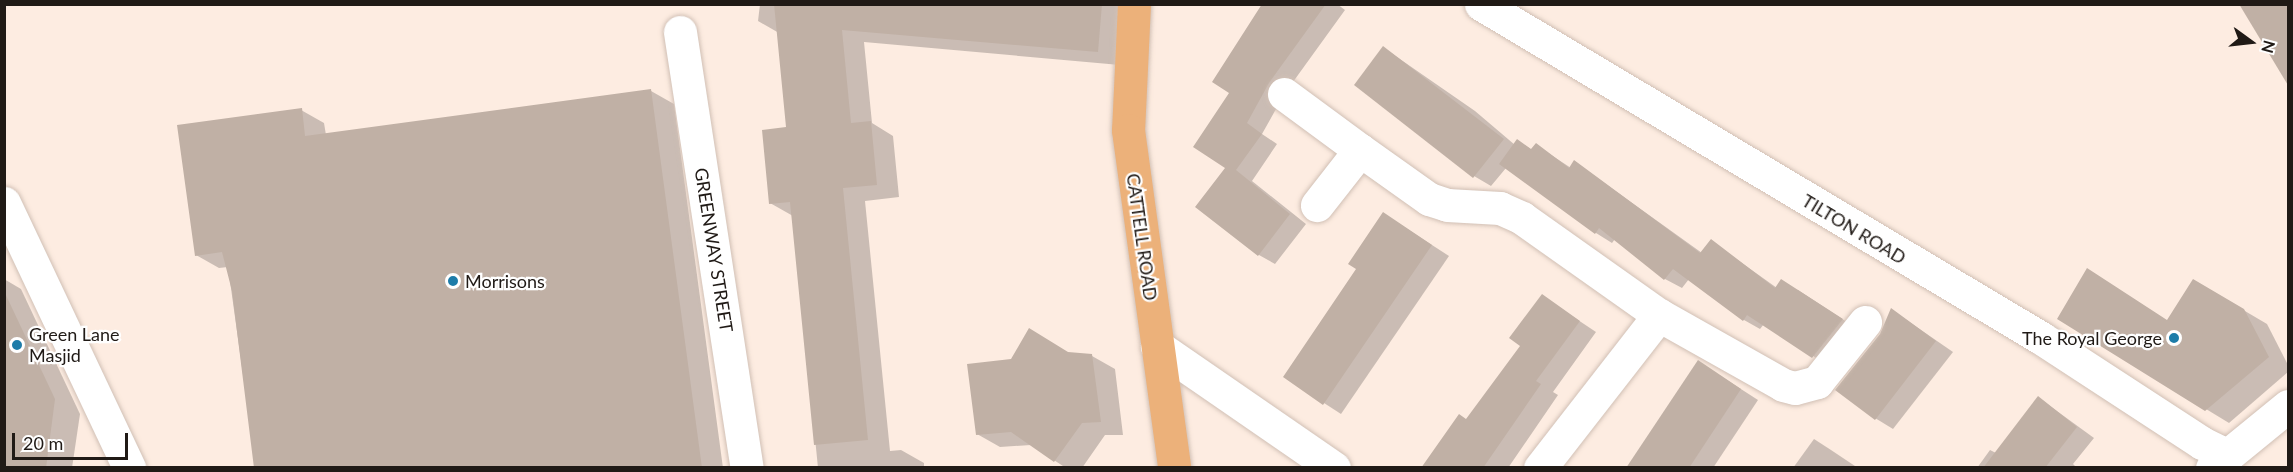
<!DOCTYPE html>
<html>
<head>
<meta charset="utf-8">
<style>
	body { margin:0 }
	#map { position:relative; width:2293px; height:472px; overflow:hidden; background:#fdece1; font-family:Lato,sans-serif }
	div>[style] { position:absolute }
	.shadow>* { inset:0; background:#0003 }
	.building>* { inset:0; background:#c0b0a5 }
	.roads { filter:drop-shadow(0 0 2px #d1c0b5) drop-shadow(0 0 2px #d1c0b5) }
	.minor>* { height:33px; margin:-16.5px; padding:0 16.5px; transform-origin:16.5px; border-radius:16.5px; background:#fff }
	.major>* { height:33px; margin:-16.5px; padding:0 16.5px; transform-origin:16.5px; border-radius:16.5px; background:#ecb17a }
	.dots>* { width:16px; height:16px; translate:-50% -50%; box-sizing:border-box; border:3px solid #fff; border-radius:50% }
	span { translate:-50% -50%; white-space:nowrap; text-align:center; line-height:1.15; -webkit-text-stroke:4.5px #fff; paint-order:stroke }
	.street-label { font-size:18px; color:#201a16 }
	.poi-label { font-size:18px; color:#201a16 }
	.left { translate:0 -50%; text-align:left }
	.right { translate:-100% -50%; text-align:right }
	.frame { position:absolute; inset:0; border:6px solid #201a16; pointer-events:none }
	.north { position:absolute; left:2221px; top:12px; width:60px; height:60px; -webkit-text-stroke:4px #fff; paint-order:stroke; rotate:105deg; font-size:16px; font-weight:700; line-height:24px; text-align:center; color:#201a16 }
	.north::after { content:''; display:block; margin:auto; width:21px; height:27px; background:#201a16; clip-path:polygon(50% 0,100% 100%,50% 72%,0 100%) }
	.scale { position:absolute; left:12px; top:433px; width:116px; height:27px; box-sizing:border-box; border:3px solid #201a16; border-top:0; padding-left:8px; font-size:18px; line-height:21px; white-space:nowrap; color:#201a16; -webkit-text-stroke:4px #fff; paint-order:stroke }
</style>
</head>
<body>
<div id="map">
	<div class="shadow">
		<i style="clip-path:polygon(760px 4px,1125px 4px,1120px 65px,864px 42px,872px 123px,893px 136px,899px 197px,865px 201px,890px 451px,901px 450px,924px 463px,924px 468px,818px 468px,793px 216px,770px 203px,788px 129px,779px 33px,758px 21px)"></i>
		<i style="clip-path:polygon(1265px 4px,1337px 4px,1345px 10px,1285px 93px,1262px 134px,1277px 144px,1252px 181px,1306px 224px,1275px 264px,1259px 255px,1227px 168px,1231px 92px)"></i>
		<i style="clip-path:polygon(1384px 48px,1475px 111px,1515px 145px,1518px 141px,1532px 150px,1536px 145px,1571px 168px,1575px 162px,1702px 253px,1711px 241px,1777px 288px,1798px 290px,1859px 330px,1830px 367px,1764px 324px,1760px 329px,1744px 320px,1689px 279px,1682px 288px,1665px 279px,1615px 239px,1612px 243px,1596px 233px,1506px 168px,1491px 186px,1474px 176px)"></i>
		<i style="clip-path:polygon(651px 91px,674px 104px,723px 468px,256px 468px,228px 267px,219px 268px,196px 255px,301px 110px,324px 123px,326px 135px)"></i>
		<i style="clip-path:polygon(1384px 214px,1449px 256px,1341px 414px,1324px 403px,1358px 269px)"></i>
		<i style="clip-path:polygon(4px 279px,21px 289px,80px 414px,72px 468px,4px 468px)"></i>
		<i style="clip-path:polygon(2194px 281px,2267px 324px,2288px 365px,2288px 372px,2229px 423px,2206px 409px,2168px 321px)"></i>
		<i style="clip-path:polygon(1542px 296px,1596px 332px,1553px 392px,1558px 395px,1508px 468px,1422px 468px,1467px 420px,1522px 345px)"></i>
		<i style="clip-path:polygon(1892px 310px,1953px 352px,1893px 429px,1875px 418px,1881px 335px)"></i>
		<i style="clip-path:polygon(1069px 354px,1092px 356px,1115px 369px,1123px 435px,1105px 435px,1082px 468px,1066px 468px,1031px 445px,1000px 447px,977px 434px)"></i>
		<i style="clip-path:polygon(1699px 362px,1758px 400px,1713px 468px,1628px 468px)"></i>
		<i style="clip-path:polygon(2039px 398px,2094px 438px,2073px 464px,2077px 468px,1977px 468px,1990px 450px,1996px 453px)"></i>
		<i style="clip-path:polygon(1814px 439px,1831px 450px,1858px 468px,1793px 468px)"></i>
	</div>
	<div class="building">
		<i style="clip-path:polygon(774px 4px,1102px 4px,1098px 52px,842px 30px,851px 123px,871px 121px,877px 185px,843px 188px,868px 440px,814px 445px,790px 202px,769px 204px,762px 130px,786px 127px)"></i>
		<i style="clip-path:polygon(1262px 4px,1326px 4px,1269px 83px,1247px 123px,1262px 134px,1236px 170px,1290px 214px,1258px 256px,1195px 207px,1225px 168px,1193px 147px,1229px 93px,1212px 82px)"></i>
		<i style="clip-path:polygon(2239px 4px,2289px 4px,2289px 87px)"></i>
		<i style="clip-path:polygon(1383px 46px,1504px 139px,1473px 178px,1354px 85px)"></i>
		<i style="clip-path:polygon(651px 89px,702px 468px,254px 468px,232px 291px,222px 252px,195px 256px,177px 125px,302px 108px,305px 136px)"></i>
		<i style="clip-path:polygon(1517px 139px,1531px 149px,1536px 143px,1569px 168px,1574px 160px,1700px 253px,1711px 239px,1775px 288px,1781px 279px,1843px 319px,1812px 358px,1747px 315px,1743px 321px,1673px 269px,1664px 280px,1599px 228px,1595px 234px,1499px 164px)"></i>
		<i style="clip-path:polygon(1383px 212px,1432px 245px,1323px 405px,1283px 377px,1356px 269px,1348px 264px)"></i>
		<i style="clip-path:polygon(2087px 268px,2167px 320px,2193px 279px,2244px 309px,2269px 357px,2205px 411px,2057px 319px)"></i>
		<i style="clip-path:polygon(4px 291px,55px 399px,46px 468px,4px 468px)"></i>
		<i style="clip-path:polygon(1542px 294px,1580px 321px,1536px 381px,1541px 384px,1483px 468px,1421px 468px,1459px 414px,1466px 419px,1520px 346px,1509px 338px)"></i>
		<i style="clip-path:polygon(1891px 308px,1936px 341px,1875px 420px,1835px 390px,1880px 334px)"></i>
		<i style="clip-path:polygon(1029px 328px,1068px 352px,1092px 354px,1101px 422px,1082px 423px,1054px 462px,1011px 432px,976px 435px,967px 364px,1011px 359px)"></i>
		<i style="clip-path:polygon(1698px 360px,1741px 389px,1689px 468px,1626px 468px)"></i>
		<i style="clip-path:polygon(2038px 396px,2077px 427px,2045px 468px,1983px 468px)"></i>
	</div>
	<div class="roads">
		<div class="minor">
			<i style="left:1481px;top:4px;width:652px;rotate:30.81deg"></i>
			<i style="left:2041px;top:338px;width:192px;rotate:33.1deg"></i>
			<i style="left:2202px;top:443px;width:28px;rotate:26deg"></i>
			<i style="left:680px;top:32px;width:441px;rotate:81.3deg"></i>
			<i style="left:1284px;top:94px;width:94px;rotate:36.4deg"></i>
			<i style="left:1360px;top:150px;width:70px;rotate:128deg"></i>
			<i style="left:1360px;top:150px;width:85px;rotate:35.4deg"></i>
			<i style="left:1429px;top:199px;width:19px;rotate:18deg"></i>
			<i style="left:1447px;top:205px;width:53px;rotate:3.2deg"></i>
			<i style="left:1500px;top:208px;width:24px;rotate:24deg"></i>
			<i style="left:1522px;top:218px;width:168px;rotate:35.3deg"></i>
			<i style="left:1659px;top:315px;width:142px;rotate:29.4deg"></i>
			<i style="left:1783px;top:385px;width:12px;rotate:14deg"></i>
			<i style="left:1795px;top:388px;width:23px;rotate:-15deg"></i>
			<i style="left:1817px;top:382px;width:77px;rotate:-51.3deg"></i>
			<i style="left:4px;top:203px;width:293px;rotate:64.7deg"></i>
			<i style="left:1157px;top:346px;width:215px;rotate:34.6deg"></i>
			<i style="left:1540px;top:468px;width:194px;rotate:-52.1deg"></i>
			<i style="left:2212px;top:468px;width:98px;rotate:-39.2deg"></i>
		</div>
		<div class="major">
			<i style="left:1134px;top:4px;width:126px;rotate:92.7deg"></i>
			<i style="left:1128px;top:130px;width:341px;rotate:82.2deg"></i>
		</div>
	</div>
	<div class="dots">
		<i style="left:453px;top:281px;background:#1d7ca9"></i>
		<i style="left:2174px;top:338px;background:#1d7ca9"></i>
		<i style="left:17px;top:345px;background:#1d7ca9"></i>
	</div>
	<div class="street-label">
		<span style="left:1854px;top:229px;rotate:31deg">TILTON ROAD</span>
		<span style="left:1142px;top:237px;rotate:82deg">CATTELL ROAD</span>
		<span style="left:714px;top:250px;rotate:81deg">GREENWAY STREET</span>
	</div>
	<div class="poi-label">
		<span class="left" style="left:465px;top:281px">Morrisons</span>
		<span class="left" style="left:29px;top:345px">Green Lane<br>Masjid</span>
		<span class="right" style="left:2162px;top:338px">The Royal George</span>
	</div>
	<div class="frame"></div>
	<div class="north">N</div>
	<div class="scale">20 m</div>
</div>
</body>
</html>
